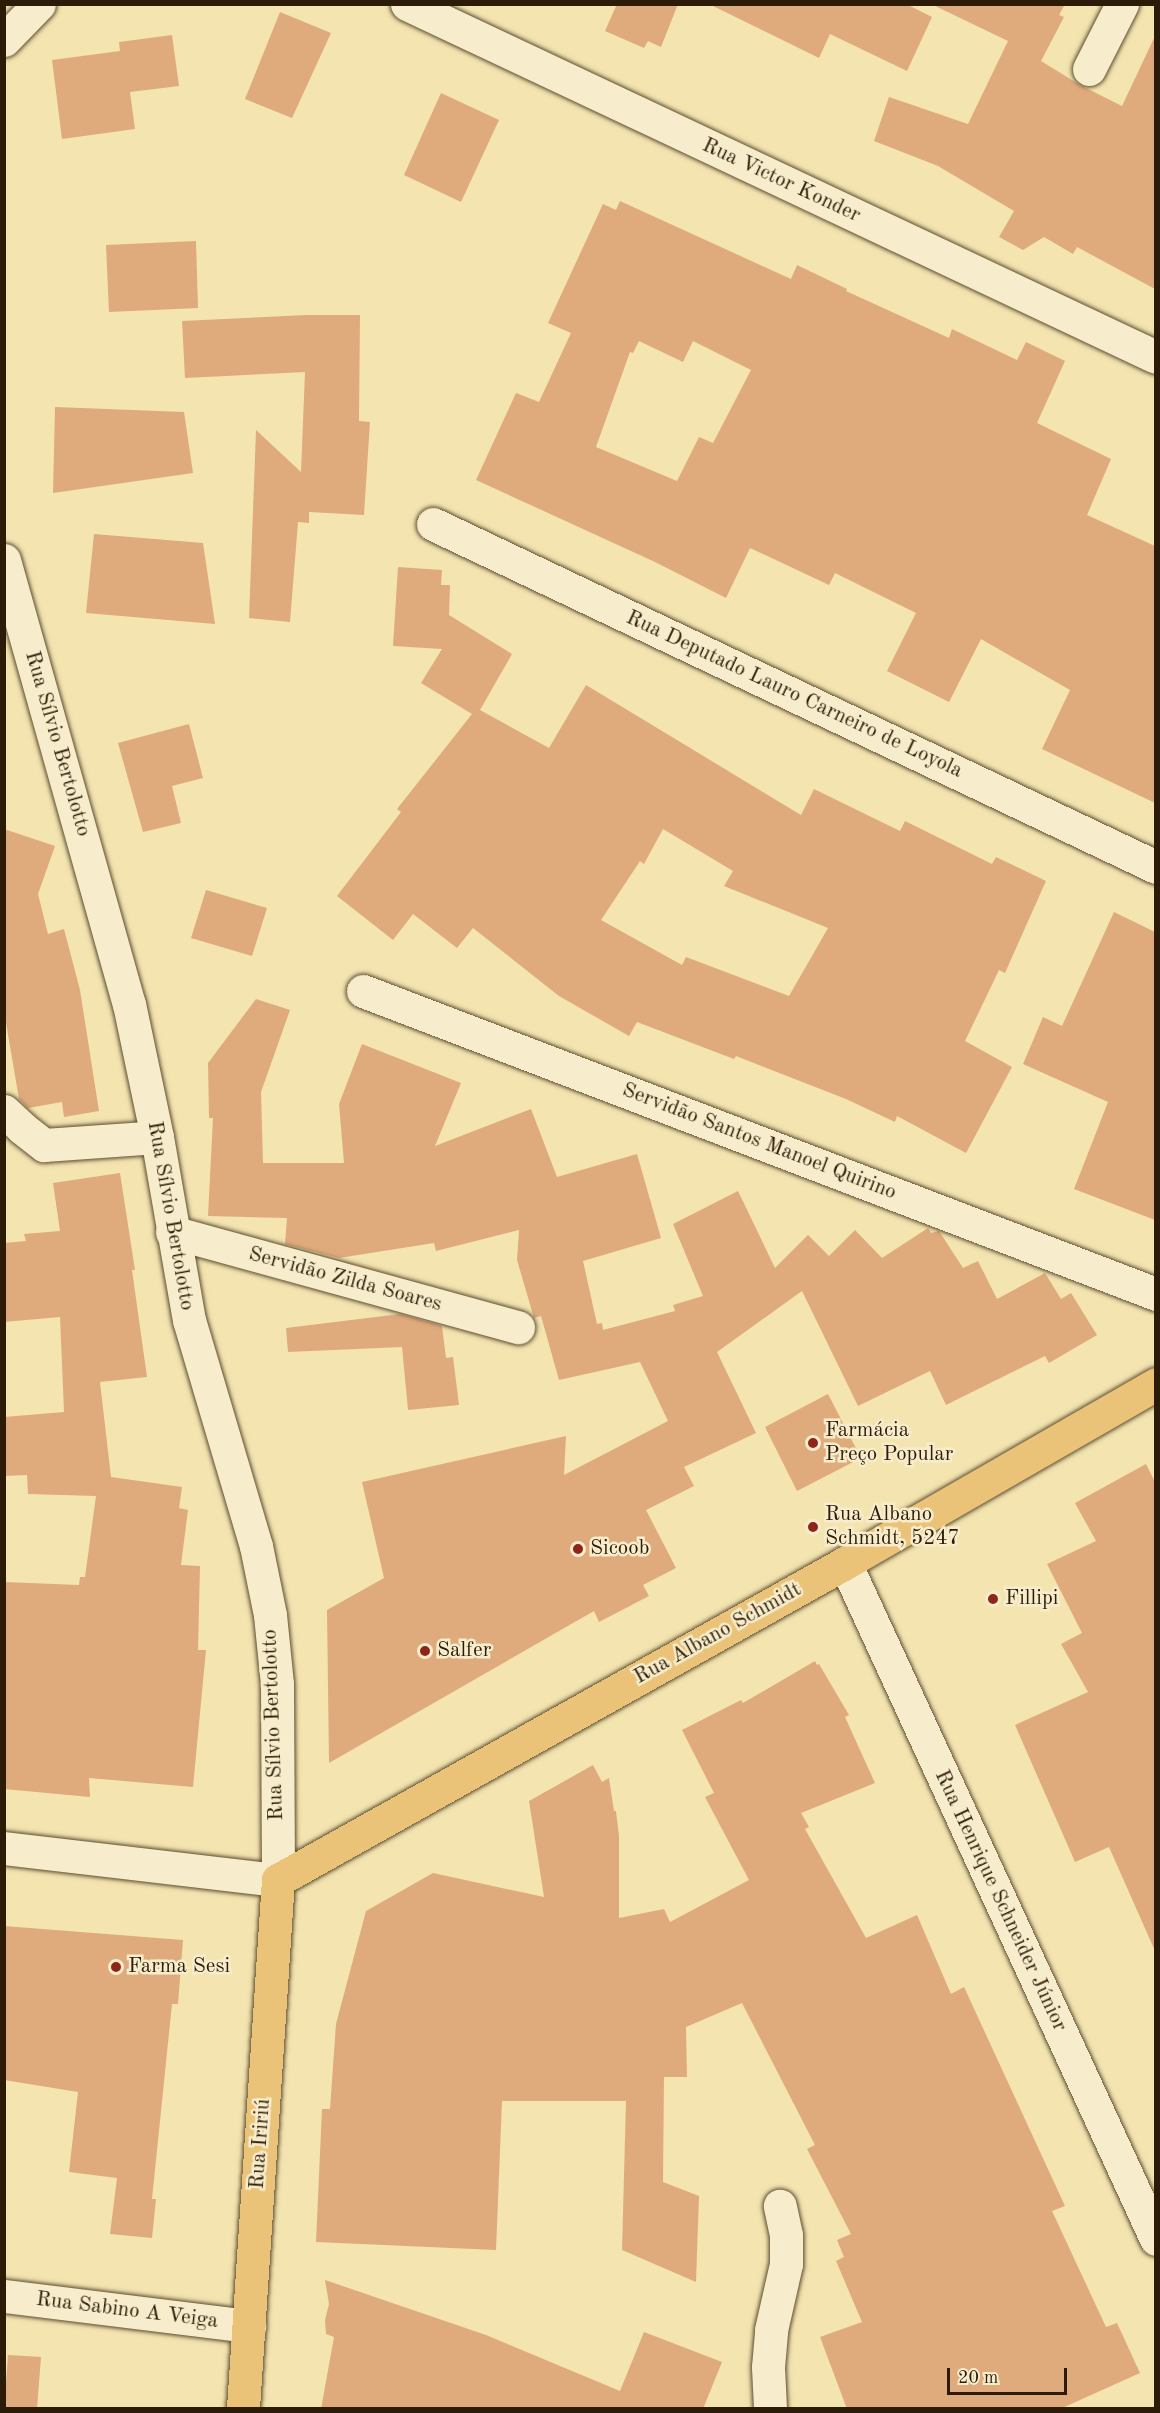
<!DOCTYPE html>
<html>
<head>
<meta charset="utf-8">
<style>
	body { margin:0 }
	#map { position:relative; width:1160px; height:2413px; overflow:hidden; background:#f3e4b0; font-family:"Old Standard TT",serif }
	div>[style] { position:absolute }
	.building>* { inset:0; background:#e0ab7c }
	.roads { filter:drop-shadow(0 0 2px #5e4d30) drop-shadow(0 0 2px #5e4d30) }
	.minor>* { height:33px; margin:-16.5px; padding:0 16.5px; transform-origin:16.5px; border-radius:16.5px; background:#f7edcc }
	.secondary>* { height:33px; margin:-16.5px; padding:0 16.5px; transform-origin:16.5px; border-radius:16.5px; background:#f7edcc }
	.primary>* { height:33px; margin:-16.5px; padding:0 16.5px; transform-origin:16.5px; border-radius:16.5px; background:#eac278 }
	.dots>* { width:16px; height:16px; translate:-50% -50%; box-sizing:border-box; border:3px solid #f7edcc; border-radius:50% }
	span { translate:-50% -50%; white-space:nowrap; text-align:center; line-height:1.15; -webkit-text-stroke:5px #f7edcc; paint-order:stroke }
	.street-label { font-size:21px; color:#2c1b06 }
	.poi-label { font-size:21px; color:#2c1b06 }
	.left { translate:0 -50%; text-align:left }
	.frame { position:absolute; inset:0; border:6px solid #2c1b06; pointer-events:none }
	.scale { position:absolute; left:947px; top:2368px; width:120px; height:27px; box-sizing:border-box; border:3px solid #2c1b06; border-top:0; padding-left:8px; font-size:18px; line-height:21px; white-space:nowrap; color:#2c1b06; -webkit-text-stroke:4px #f7edcc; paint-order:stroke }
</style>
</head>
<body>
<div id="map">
	<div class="building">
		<i style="clip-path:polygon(617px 4px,678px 4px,661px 47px,648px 41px,644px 48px,605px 31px)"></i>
		<i style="clip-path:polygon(709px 4px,906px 4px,932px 17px,907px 71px,830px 34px,819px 58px)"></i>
		<i style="clip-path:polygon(931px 4px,1065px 4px,1059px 15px,1064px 17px,1041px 61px,1080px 85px,1122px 106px,1155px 36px,1155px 289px,1077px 247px,1073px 254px,1044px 237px,1023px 250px,999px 237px,1014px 211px,938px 166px,874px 141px,889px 97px,968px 124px,1008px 41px)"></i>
		<i style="clip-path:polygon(280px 12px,331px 33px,292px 118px,245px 99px)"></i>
		<i style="clip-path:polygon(172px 35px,179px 86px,130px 92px,135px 129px,62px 139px,52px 60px,120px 51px,119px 42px)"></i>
		<i style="clip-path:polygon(441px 93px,499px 120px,461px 202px,404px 175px)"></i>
		<i style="clip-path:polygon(evenodd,620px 201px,791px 279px,797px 265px,847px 289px,846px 291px,949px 338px,952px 329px,1017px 360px,1026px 342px,1065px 361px,1037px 423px,1111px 459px,1087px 515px,1155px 546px,1155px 803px,1042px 749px,1070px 690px,981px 639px,949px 702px,887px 671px,916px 613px,835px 573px,829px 585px,750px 548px,726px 598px,655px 562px,476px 480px,516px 393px,539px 402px,571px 333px,548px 323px,603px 204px,616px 210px,620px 201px,639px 341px,683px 362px,693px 341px,751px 370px,713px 443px,699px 437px,677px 481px,596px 447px,630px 352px,633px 353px,639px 341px)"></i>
		<i style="clip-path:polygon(196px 241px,198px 308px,109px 312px,106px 245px)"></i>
		<i style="clip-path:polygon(307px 315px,360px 315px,359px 421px,370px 422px,364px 515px,309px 512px,309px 523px,298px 522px,290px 622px,249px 618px,256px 430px,301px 472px,305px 372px,185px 378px,182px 321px)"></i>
		<i style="clip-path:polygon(55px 407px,184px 412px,193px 473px,53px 493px)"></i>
		<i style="clip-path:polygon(94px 534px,203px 543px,215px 624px,86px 613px)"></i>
		<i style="clip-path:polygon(evenodd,398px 567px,442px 570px,441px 585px,450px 585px,449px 615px,512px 654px,480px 710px,549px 748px,586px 685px,801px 815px,814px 789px,900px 831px,905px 821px,992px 864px,996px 857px,1046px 881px,1005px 973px,999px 970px,965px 1041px,1012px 1067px,966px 1153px,897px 1116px,895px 1122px,846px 1099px,736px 1056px,734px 1059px,637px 1022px,629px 1036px,559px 996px,473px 928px,457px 948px,413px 914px,393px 940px,337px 896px,401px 812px,397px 809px,472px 714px,421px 683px,442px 649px,393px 646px,398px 567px,663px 829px,733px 871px,724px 886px,828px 928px,789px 996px,686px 957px,682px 965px,601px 920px,640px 861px,644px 864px,663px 829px)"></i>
		<i style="clip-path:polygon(189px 724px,203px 778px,172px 786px,181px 823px,143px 832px,118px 743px)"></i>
		<i style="clip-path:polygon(4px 829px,55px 846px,38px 894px,48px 934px,64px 929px,80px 990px,99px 1111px,64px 1117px,62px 1102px,28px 1108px,19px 1099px,4px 1011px)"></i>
		<i style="clip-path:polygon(206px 890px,267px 908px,252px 956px,191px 938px)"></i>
		<i style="clip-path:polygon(1114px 912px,1155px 932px,1155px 1220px,1074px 1189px,1108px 1102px,1023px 1064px,1043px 1017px,1062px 1026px)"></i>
		<i style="clip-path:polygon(256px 999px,290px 1010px,261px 1092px,263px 1163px,344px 1163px,339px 1104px,362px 1044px,461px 1083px,435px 1146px,531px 1109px,557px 1177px,637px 1154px,661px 1238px,583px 1261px,597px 1324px,602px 1323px,603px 1330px,675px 1311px,673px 1305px,703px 1296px,673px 1224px,738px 1191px,775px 1268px,808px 1235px,829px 1256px,855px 1230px,882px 1258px,928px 1228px,931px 1233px,939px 1231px,963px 1268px,978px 1261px,997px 1299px,1045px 1273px,1061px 1299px,1071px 1293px,1097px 1335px,1049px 1363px,1045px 1356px,946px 1405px,930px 1371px,858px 1406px,802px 1291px,717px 1352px,756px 1433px,684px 1467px,694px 1486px,646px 1510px,676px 1568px,643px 1585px,649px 1596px,599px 1622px,594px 1611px,329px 1763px,327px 1610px,384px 1578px,362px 1482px,566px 1436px,564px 1475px,668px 1421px,640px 1362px,559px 1380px,541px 1316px,534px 1318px,517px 1260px,519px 1230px,436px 1251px,434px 1243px,339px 1258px,285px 1244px,287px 1218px,208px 1216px,213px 1118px,209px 1118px,208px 1063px)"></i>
		<i style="clip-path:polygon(120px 1173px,135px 1270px,132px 1270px,147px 1377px,100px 1382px,111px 1477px,182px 1487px,179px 1508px,188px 1510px,181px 1565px,200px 1566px,198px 1650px,206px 1650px,193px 1787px,89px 1778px,90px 1797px,4px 1789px,4px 1582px,79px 1585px,80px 1577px,85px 1577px,96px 1496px,28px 1494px,27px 1475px,4px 1476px,4px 1417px,64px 1412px,60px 1317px,4px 1322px,4px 1243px,26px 1241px,24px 1234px,60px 1231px,53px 1183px)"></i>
		<i style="clip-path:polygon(400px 1314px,442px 1326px,446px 1358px,453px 1357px,459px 1405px,408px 1410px,402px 1347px,288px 1352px,286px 1328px)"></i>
		<i style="clip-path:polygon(828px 1394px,861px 1458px,797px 1491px,765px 1427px)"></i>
		<i style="clip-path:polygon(1146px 1464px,1155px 1482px,1155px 1951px,1109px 1847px,1075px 1862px,1015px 1725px,1088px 1692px,1061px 1644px,1082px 1633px,1047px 1564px,1096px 1541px,1075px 1503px)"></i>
		<i style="clip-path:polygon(815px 1661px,817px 1665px,819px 1664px,849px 1715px,845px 1717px,875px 1783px,801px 1813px,809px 1827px,805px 1829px,866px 1938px,917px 1915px,951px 1994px,964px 1987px,1065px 2206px,1052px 2211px,1106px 2327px,1117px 2323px,1140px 2373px,1060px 2409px,847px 2409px,820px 2337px,862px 2322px,836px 2261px,844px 2257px,837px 2240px,851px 2234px,807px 2149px,815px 2145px,742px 2003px,686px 2027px,687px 2077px,664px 2077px,663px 2182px,699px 2196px,696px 2282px,622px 2250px,626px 2101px,502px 2101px,496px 2250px,316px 2242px,322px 2109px,330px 2109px,336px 2024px,366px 1911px,433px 1873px,544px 1897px,529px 1801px,593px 1765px,602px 1782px,609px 1778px,614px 1811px,616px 1811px,619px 1836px,619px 1918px,664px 1909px,670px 1922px,749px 1880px,705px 1797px,714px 1793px,682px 1730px,741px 1700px,743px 1703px)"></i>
		<i style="clip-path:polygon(4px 1926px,183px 1940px,178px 2004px,172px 2004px,152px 2199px,156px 2199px,152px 2238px,110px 2234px,117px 2178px,69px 2172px,78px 2092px,4px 2080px)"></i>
		<i style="clip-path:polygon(325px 2280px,486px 2335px,620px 2391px,644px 2332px,722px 2362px,703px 2409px,321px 2409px,334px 2337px,326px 2334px,325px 2320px,329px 2304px)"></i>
		<i style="clip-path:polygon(8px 2355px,41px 2357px,37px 2409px,4px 2409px)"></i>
	</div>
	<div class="roads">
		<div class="minor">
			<i style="left:407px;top:4px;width:828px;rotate:25.23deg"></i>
			<i style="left:4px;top:40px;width:50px;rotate:-45.8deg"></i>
			<i style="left:1089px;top:69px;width:73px;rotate:-63.1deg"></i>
			<i style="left:433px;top:524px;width:800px;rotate:25.38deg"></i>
			<i style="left:4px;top:560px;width:461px;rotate:74.3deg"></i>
			<i style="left:129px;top:1004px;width:136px;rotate:78.1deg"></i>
			<i style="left:157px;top:1137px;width:186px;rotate:80.1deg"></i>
			<i style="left:189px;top:1320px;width:236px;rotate:73.5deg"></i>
			<i style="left:256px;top:1546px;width:70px;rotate:78.5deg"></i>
			<i style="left:270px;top:1615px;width:69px;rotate:84.2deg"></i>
			<i style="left:277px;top:1684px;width:196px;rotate:89.7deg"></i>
			<i style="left:363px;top:991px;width:849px;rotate:20.91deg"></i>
			<i style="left:4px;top:1111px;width:25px;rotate:43deg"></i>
			<i style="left:22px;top:1128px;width:28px;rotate:38deg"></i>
			<i style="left:44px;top:1145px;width:113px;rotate:-4deg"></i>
			<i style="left:172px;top:1232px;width:359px;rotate:15.4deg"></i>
			<i style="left:845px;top:1563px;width:744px;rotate:65.29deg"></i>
			<i style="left:4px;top:2296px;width:247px;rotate:7deg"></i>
			<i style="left:770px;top:2408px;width:41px;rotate:-92.8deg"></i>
			<i style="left:768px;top:2367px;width:37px;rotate:-85deg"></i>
			<i style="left:771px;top:2330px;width:68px;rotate:-77.2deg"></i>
			<i style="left:786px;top:2264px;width:29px;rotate:-90deg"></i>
			<i style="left:786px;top:2235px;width:30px;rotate:-102deg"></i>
		</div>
		<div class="secondary">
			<i style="left:4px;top:1848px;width:276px;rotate:6.7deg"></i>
		</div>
		<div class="primary">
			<i style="left:243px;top:2408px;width:529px;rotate:-86.21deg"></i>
			<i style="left:278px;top:1880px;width:650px;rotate:-29.21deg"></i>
			<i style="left:845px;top:1563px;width:359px;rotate:-29.9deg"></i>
		</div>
	</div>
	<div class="dots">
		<i style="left:813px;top:1443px;background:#8f2418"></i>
		<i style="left:813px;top:1527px;background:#8f2418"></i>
		<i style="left:578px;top:1549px;background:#8f2418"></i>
		<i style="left:993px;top:1599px;background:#8f2418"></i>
		<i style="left:425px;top:1651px;background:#8f2418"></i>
		<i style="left:116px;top:1967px;background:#8f2418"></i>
	</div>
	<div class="street-label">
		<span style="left:781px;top:181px;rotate:25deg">Rua Victor Konder</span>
		<span style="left:794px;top:695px;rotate:25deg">Rua Deputado Lauro Carneiro de Loyola</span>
		<span style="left:57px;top:744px;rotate:74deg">Rua Sílvio Bertolotto</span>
		<span style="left:759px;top:1142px;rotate:21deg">Servidão Santos Manoel Quirino</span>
		<span style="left:170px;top:1216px;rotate:80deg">Rua Sílvio Bertolotto</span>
		<span style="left:345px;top:1280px;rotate:15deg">Servidão Zilda Soares</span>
		<span style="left:718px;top:1634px;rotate:-29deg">Rua Albano Schmidt</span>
		<span style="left:274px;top:1725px;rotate:-92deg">Rua Sílvio Bertolotto</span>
		<span style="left:1000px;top:1901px;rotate:65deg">Rua Henrique Schneider Júnior</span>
		<span style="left:261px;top:2144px;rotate:-86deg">Rua Iririú</span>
		<span style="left:127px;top:2311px;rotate:7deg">Rua Sabino A Veiga</span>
	</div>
	<div class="poi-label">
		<span class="left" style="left:825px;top:1443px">Farmácia<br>Preço Popular</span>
		<span class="left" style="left:825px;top:1527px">Rua Albano<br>Schmidt, 5247</span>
		<span class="left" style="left:590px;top:1549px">Sicoob</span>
		<span class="left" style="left:1005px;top:1599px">Fillipi</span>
		<span class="left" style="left:437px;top:1651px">Salfer</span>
		<span class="left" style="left:128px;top:1967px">Farma Sesi</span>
	</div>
	<div class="frame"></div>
	<div class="scale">20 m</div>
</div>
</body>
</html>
